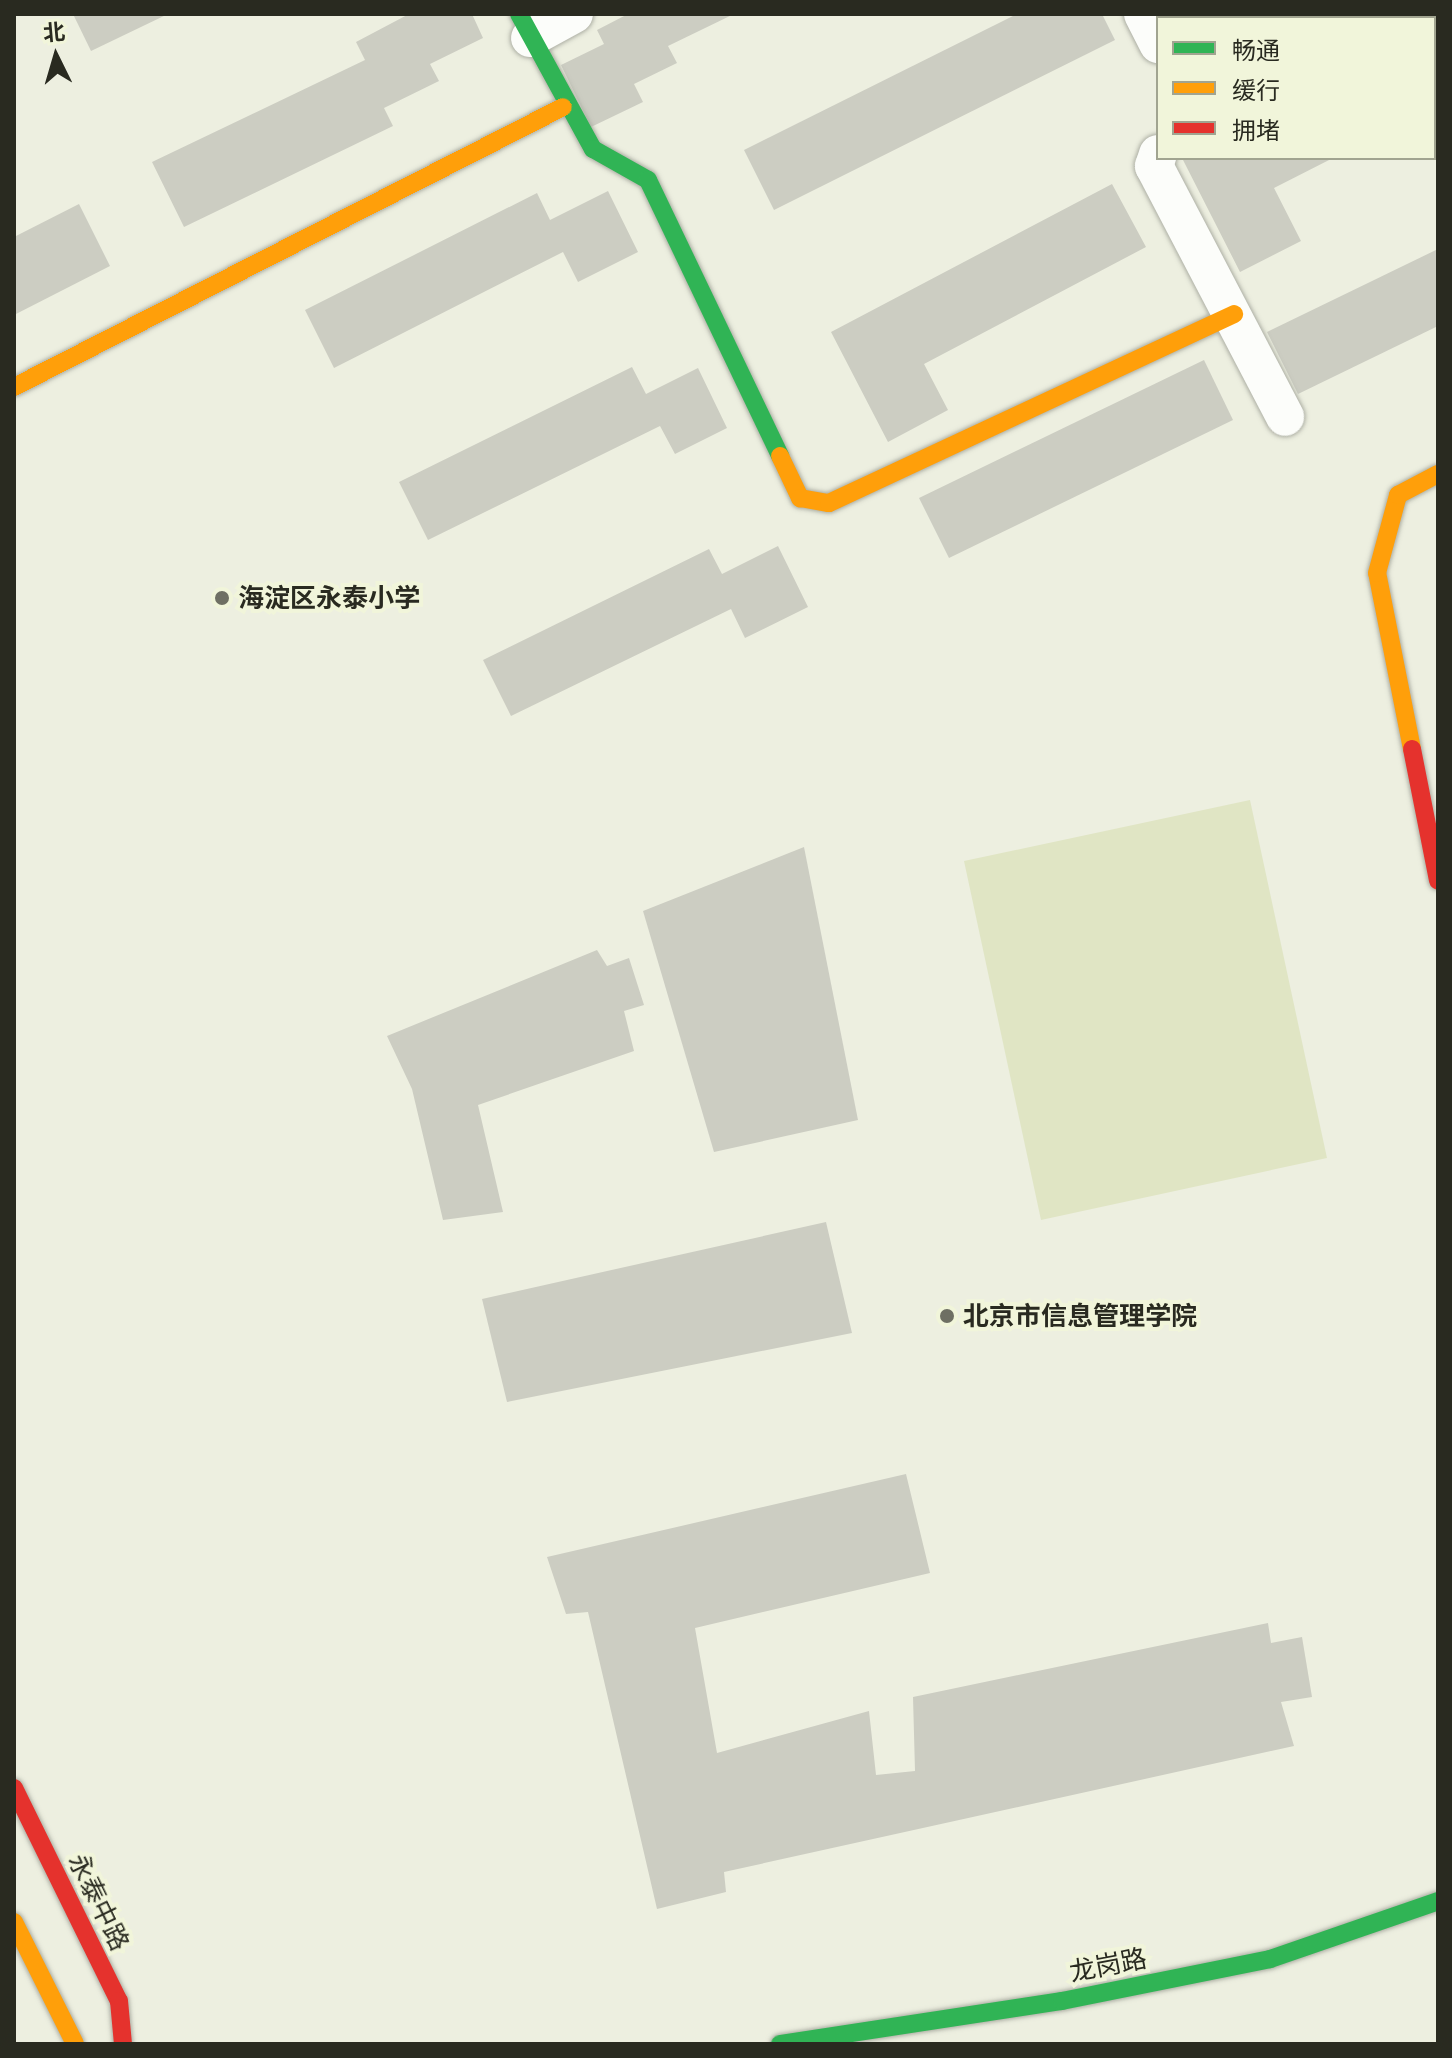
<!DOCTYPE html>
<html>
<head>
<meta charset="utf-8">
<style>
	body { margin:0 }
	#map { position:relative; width:1452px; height:2058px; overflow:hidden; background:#edefe0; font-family:"Public Sans","Noto Sans SC",sans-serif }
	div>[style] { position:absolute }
	.green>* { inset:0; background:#e0e5c4 }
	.building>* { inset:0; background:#cccdc2 }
	.roads { filter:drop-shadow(0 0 2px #adafa4) drop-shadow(0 0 2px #adafa4) }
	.street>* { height:38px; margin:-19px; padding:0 19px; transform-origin:19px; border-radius:19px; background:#fcfdfa }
	.fast>* { height:18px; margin:-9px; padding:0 9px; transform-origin:9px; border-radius:9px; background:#30b455 }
	.slow>* { height:18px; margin:-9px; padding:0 9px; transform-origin:9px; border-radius:9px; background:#ff9f0a }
	.jam>* { height:18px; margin:-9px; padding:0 9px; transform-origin:9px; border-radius:9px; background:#e5322d }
	.dots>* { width:22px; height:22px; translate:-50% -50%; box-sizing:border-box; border:4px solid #f1f5da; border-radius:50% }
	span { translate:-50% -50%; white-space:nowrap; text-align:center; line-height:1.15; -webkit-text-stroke:8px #f1f5da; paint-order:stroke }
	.poi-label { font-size:26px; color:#292a20; font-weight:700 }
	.left { translate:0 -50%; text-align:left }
	.street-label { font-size:26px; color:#292a20 }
	.frame { position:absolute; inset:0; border:16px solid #292a20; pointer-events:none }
	.legend { position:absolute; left:1156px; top:16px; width:280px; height:144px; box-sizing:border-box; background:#f1f5da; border:2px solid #a1a490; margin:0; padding:10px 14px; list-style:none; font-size:24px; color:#292a20 }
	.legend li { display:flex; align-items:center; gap:16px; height:40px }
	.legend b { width:40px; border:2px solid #a1a490 }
	.north { position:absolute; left:16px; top:16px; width:80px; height:80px; -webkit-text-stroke:6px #f1f5da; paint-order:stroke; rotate:355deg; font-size:22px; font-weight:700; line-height:32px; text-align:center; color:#292a20 }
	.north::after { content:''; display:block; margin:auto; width:28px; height:36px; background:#292a20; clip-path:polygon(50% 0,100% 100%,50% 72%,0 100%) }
</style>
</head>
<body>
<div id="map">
	<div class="green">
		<i style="clip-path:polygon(1250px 800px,1327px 1158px,1041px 1220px,964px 861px)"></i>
	</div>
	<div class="building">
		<i style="clip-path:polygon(73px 14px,168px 14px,91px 51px)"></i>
		<i style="clip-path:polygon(409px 14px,472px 14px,483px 38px,430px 64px,439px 81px,384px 108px,393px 126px,184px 227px,152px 162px,365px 60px,356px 42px)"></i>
		<i style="clip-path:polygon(628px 14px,734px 14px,668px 46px,677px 63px,634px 84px,643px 102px,591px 127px,561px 65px,604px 44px,597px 30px)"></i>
		<i style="clip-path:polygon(1017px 14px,1102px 14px,1115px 40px,774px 210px,744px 150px)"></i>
		<i style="clip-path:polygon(1438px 31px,1438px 105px,1434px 107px,1434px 33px)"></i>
		<i style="clip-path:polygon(1333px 158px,1274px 188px,1301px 241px,1240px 272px,1183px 160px)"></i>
		<i style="clip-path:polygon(1112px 184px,1146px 247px,924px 364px,948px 410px,888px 442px,831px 332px)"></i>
		<i style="clip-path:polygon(608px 191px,638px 252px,578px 282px,563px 252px,334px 368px,305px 310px,537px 193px,550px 220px)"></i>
		<i style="clip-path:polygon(79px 204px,110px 266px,14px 315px,14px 237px)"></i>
		<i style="clip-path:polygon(1438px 249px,1438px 326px,1298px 394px,1267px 332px)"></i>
		<i style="clip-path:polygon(1204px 360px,1233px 420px,949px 558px,919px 498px)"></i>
		<i style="clip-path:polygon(632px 367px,646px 394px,698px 368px,727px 428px,675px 454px,660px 426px,428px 540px,399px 482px)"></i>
		<i style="clip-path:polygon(778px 546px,808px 607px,745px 638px,731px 609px,511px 716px,483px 660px,709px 549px,722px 574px)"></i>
		<i style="clip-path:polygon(804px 847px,858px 1120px,714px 1152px,643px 911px)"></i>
		<i style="clip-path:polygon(597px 950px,607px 966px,629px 958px,644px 1005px,624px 1011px,634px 1051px,478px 1105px,503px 1212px,443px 1220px,412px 1089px,387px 1036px)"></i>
		<i style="clip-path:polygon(826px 1222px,852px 1333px,507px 1402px,482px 1299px)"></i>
		<i style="clip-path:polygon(906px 1474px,930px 1573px,695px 1628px,717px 1753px,869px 1711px,876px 1775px,915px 1771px,913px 1697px,1268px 1623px,1271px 1643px,1302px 1637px,1312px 1697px,1281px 1702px,1294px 1746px,724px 1872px,726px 1892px,657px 1909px,588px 1612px,566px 1614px,547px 1557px)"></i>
	</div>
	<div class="roads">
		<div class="street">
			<i style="left:1143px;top:14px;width:34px;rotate:63deg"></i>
			<i style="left:530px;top:38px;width:50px;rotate:-28.6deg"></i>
			<i style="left:1158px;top:154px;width:13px;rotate:108deg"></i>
			<i style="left:1154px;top:166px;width:283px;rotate:62.4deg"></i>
		</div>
		<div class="fast">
			<i style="left:519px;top:14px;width:154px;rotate:61.3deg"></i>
			<i style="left:593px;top:149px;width:63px;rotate:29.4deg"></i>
			<i style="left:648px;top:180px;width:306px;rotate:64.4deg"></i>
			<i style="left:780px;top:2044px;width:285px;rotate:-8.7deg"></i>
			<i style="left:1062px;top:2001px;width:212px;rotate:-11.4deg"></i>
			<i style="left:1270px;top:1959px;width:178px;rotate:-19deg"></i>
		</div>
		<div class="slow">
			<i style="left:14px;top:387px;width:616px;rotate:-27.02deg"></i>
			<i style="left:780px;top:456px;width:47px;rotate:64.5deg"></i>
			<i style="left:800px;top:498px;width:29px;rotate:10deg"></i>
			<i style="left:829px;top:503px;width:447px;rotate:-25deg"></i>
			<i style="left:1412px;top:749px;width:179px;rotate:-101.2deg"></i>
			<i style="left:1377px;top:573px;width:81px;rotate:-74.9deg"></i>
			<i style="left:1398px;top:495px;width:45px;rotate:-27.7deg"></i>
			<i style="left:14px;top:1922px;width:136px;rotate:63.4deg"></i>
		</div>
		<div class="jam">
			<i style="left:1412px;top:749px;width:134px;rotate:78.8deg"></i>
			<i style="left:14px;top:1788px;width:237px;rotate:63.8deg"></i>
			<i style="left:119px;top:2001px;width:43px;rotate:84.7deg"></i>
		</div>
	</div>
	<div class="dots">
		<i style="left:222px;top:598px;background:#6e6f63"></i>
		<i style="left:947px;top:1316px;background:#6e6f63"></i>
	</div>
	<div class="poi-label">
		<span class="left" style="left:238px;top:598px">海淀区永泰小学</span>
		<span class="left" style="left:963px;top:1316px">北京市信息管理学院</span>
	</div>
	<div class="street-label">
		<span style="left:99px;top:1902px;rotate:64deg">永泰中路</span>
		<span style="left:1108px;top:1965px;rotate:-11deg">龙岗路</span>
	</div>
	<div class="frame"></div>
	<ul class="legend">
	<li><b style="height:10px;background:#30b455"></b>畅通</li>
	<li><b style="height:10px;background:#ff9f0a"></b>缓行</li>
	<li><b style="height:10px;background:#e5322d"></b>拥堵</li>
	</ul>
	<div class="north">北</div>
</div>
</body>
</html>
